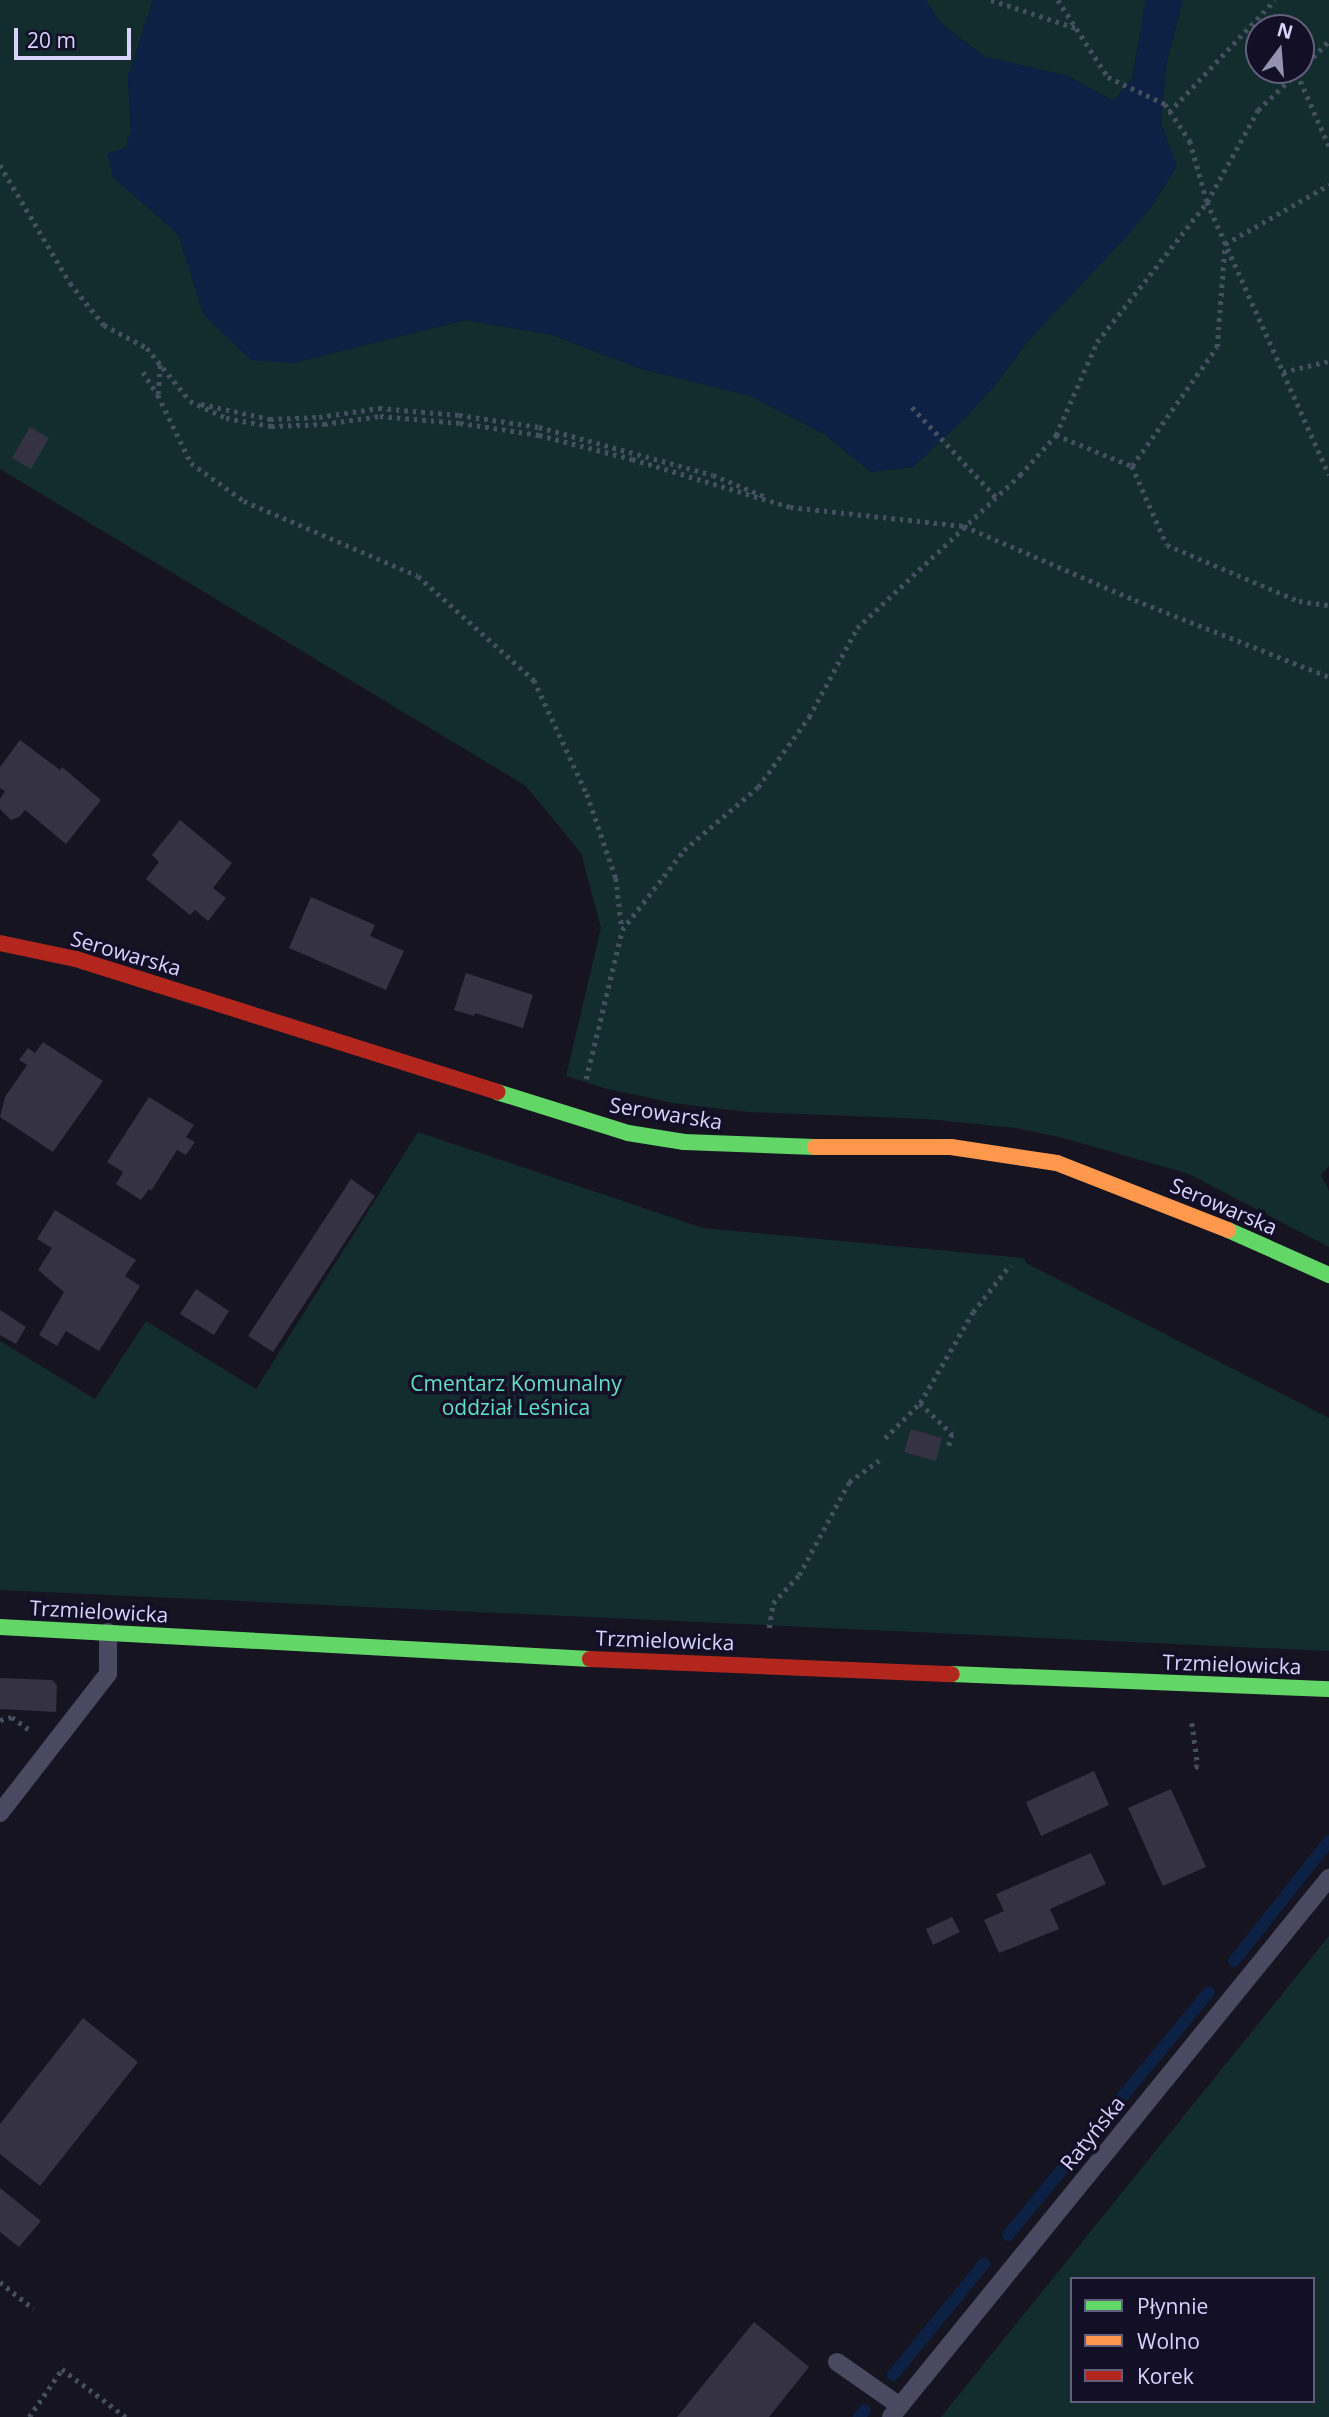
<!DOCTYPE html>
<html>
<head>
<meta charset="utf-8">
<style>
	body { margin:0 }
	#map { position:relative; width:1329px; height:2417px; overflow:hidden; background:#161421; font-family:"Open Sans",sans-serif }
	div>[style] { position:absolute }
	.green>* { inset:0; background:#132c2d }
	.water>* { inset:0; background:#0d2144 }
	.stream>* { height:12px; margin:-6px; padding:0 6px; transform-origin:6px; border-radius:6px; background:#0d2144 }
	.building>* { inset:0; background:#343243 }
	.path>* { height:4.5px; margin-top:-2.25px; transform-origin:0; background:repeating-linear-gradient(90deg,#44505f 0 3.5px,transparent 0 8.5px) }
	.lane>* { height:18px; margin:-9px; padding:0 9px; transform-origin:9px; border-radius:9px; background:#4a4962 }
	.fast>* { height:16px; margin:-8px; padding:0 8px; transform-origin:8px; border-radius:8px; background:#63d668 }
	.slow>* { height:16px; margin:-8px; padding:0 8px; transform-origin:8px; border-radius:8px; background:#ff974d }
	.jam>* { height:16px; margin:-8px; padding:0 8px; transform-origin:8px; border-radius:8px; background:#b3261e }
	span { translate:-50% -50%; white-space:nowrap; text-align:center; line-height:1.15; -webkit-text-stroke:7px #130f26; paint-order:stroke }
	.street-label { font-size:21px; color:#d9d4ff }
	.park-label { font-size:21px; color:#5fe0c0 }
	.legend { position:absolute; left:1070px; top:2277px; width:245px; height:126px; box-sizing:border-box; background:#130f26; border:2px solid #625e7d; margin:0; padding:9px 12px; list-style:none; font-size:21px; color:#d9d4ff }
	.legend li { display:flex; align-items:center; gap:14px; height:35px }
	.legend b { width:35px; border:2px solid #625e7d }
	.north { position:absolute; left:1245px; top:14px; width:70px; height:70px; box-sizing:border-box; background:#130f26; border:2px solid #625e7d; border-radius:50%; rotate:16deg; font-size:19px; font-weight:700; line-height:28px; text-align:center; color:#d9d4ff }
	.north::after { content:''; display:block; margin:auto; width:24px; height:32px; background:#9591b1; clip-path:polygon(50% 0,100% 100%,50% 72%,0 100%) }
	.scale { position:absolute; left:14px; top:28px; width:117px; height:32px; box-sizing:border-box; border:4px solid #d9d4ff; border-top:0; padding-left:9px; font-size:21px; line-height:24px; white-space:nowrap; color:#d9d4ff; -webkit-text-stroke:5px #130f26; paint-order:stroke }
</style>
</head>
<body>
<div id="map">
	<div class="green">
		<i style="clip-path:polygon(evenodd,0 0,153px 0,128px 77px,131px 132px,126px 147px,108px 154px,113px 177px,178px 234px,204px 315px,293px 363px,466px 320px,552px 335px,642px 369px,751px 396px,824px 434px,871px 472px,913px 467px,966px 417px,996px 384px,1027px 342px,1149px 210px,1177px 166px,1161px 124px,1166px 65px,1183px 0,1329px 0,1329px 1166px,1321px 1175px,1329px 1191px,1329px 1247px,1189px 1174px,1063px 1138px,1016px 1128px,927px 1119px,747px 1112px,673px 1103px,604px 1088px,566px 1076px,601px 928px,581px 853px,526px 786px,0 469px,0 0,1259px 28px,1301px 28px,1301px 70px,1259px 70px,1259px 28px)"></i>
		<i style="clip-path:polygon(925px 0,1146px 0,1132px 79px,1113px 101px,1068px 76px,985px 57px,942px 24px)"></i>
		<i style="clip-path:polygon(418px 1132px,703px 1228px,1024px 1258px,1026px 1263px,1329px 1418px,1329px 1651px,0 1590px,0 1341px,95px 1399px,146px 1321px,256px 1389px)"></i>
		<i style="clip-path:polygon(evenodd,1329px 1936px,1329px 2417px,941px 2417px,1329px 1936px,1072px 2279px,1313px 2279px,1313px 2401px,1072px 2401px,1072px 2279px)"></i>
	</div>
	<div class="water">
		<i style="clip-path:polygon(153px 0,925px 0,942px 24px,985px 57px,1068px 76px,1113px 101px,1132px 79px,1146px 0,1183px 0,1166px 65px,1161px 124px,1177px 166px,1149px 210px,1129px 234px,1027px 342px,996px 384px,966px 417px,913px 467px,871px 472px,824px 434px,751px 396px,642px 369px,552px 335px,466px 320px,293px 363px,251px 360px,204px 315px,178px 234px,113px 177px,107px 154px,126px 147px,131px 132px,128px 77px)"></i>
	</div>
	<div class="stream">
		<i style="left:1234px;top:1961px;width:153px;rotate:-51.6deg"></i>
		<i style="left:1008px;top:2235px;width:315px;rotate:-50.4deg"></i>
		<i style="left:893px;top:2375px;width:144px;rotate:-50.7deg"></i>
		<i style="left:859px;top:2417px;width:9px;rotate:-49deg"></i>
	</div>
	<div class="building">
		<i style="clip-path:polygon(30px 427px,49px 438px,31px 469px,12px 458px)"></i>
		<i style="clip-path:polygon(20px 740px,60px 770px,62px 767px,101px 800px,66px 844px,25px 810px,19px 817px,11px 820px,0 809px,0 799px,5px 791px,0 788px,0 767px)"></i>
		<i style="clip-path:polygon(180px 820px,232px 863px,213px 888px,226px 898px,208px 921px,195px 910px,190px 915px,146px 879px,159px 862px,152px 855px)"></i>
		<i style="clip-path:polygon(311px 897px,375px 925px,370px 936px,404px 951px,386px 990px,289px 948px)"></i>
		<i style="clip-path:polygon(466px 973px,533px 995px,523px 1028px,475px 1013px,474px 1016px,454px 1010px)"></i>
		<i style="clip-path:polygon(43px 1042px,103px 1081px,53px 1152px,0 1117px,5px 1097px,27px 1065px,19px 1060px,28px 1048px,35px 1053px)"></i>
		<i style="clip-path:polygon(149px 1097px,194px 1125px,186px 1137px,195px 1142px,186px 1155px,177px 1150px,151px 1191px,149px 1189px,141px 1200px,116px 1184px,123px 1172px,107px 1162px)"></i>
		<i style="clip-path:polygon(351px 1179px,375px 1196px,273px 1352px,248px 1336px)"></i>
		<i style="clip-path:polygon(55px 1210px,136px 1260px,125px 1276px,140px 1286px,99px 1351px,66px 1331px,57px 1346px,39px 1335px,64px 1292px,38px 1270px,52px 1248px,37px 1239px)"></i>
		<i style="clip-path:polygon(196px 1289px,229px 1311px,214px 1335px,180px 1314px)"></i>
		<i style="clip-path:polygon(0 1310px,26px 1327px,16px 1344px,0 1335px)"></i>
		<i style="clip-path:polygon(911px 1429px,942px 1438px,936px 1461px,904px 1452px)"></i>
		<i style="clip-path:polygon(0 1678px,52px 1680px,57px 1685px,56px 1712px,0 1709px)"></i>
		<i style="clip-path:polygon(1094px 1771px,1109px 1805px,1041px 1836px,1026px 1802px)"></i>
		<i style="clip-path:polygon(1171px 1789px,1206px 1867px,1163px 1886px,1128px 1808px)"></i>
		<i style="clip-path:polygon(1091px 1853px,1106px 1884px,1050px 1909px,1059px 1929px,999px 1953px,984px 1920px,1004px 1911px,996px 1894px)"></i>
		<i style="clip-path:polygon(952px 1917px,960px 1932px,933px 1945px,926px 1929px)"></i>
		<i style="clip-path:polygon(83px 2018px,138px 2062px,40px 2186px,0 2154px,0 2124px)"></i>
		<i style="clip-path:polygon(0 2188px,41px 2221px,19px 2247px,0 2232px)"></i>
		<i style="clip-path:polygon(754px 2322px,809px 2367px,769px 2417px,677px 2417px)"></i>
	</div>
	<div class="path">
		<i style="left:991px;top:0;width:89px;rotate:18.2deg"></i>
		<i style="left:1058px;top:0;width:92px;rotate:57deg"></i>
		<i style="left:1108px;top:77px;width:63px;rotate:25.3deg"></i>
		<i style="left:1165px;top:104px;width:45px;rotate:56deg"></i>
		<i style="left:1190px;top:141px;width:63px;rotate:74.4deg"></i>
		<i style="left:1207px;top:202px;width:299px;rotate:65.9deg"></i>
		<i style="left:1301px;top:69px;width:40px;rotate:-45deg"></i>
		<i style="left:1297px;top:73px;width:80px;rotate:66.3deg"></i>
		<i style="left:1169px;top:112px;width:154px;rotate:-46.6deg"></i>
		<i style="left:0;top:165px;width:137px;rotate:59.3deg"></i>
		<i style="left:70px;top:283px;width:54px;rotate:51deg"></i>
		<i style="left:104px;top:325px;width:49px;rotate:28.1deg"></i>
		<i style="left:147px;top:348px;width:68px;rotate:50.9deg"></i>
		<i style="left:190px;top:401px;width:40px;rotate:25deg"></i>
		<i style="left:226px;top:418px;width:46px;rotate:10.1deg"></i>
		<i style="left:271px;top:426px;width:53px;rotate:-2.2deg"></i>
		<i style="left:324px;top:424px;width:57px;rotate:-8.1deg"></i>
		<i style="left:380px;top:416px;width:80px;rotate:5deg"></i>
		<i style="left:460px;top:423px;width:80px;rotate:8.6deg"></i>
		<i style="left:539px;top:435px;width:96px;rotate:14.5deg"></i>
		<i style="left:632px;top:459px;width:165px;rotate:16.9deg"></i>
		<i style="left:790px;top:507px;width:175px;rotate:6.2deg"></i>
		<i style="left:964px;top:526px;width:186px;rotate:23.4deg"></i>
		<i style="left:1135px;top:600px;width:209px;rotate:21.6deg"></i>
		<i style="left:143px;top:372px;width:27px;rotate:57deg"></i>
		<i style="left:158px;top:395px;width:76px;rotate:64.1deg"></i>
		<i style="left:191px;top:463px;width:65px;rotate:35.6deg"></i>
		<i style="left:244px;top:501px;width:189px;rotate:23.3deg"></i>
		<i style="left:418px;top:576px;width:156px;rotate:41.9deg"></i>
		<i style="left:534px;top:680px;width:126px;rotate:65.1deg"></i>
		<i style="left:587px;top:794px;width:89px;rotate:71deg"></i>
		<i style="left:616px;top:878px;width:51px;rotate:83.3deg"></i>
		<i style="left:1283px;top:372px;width:47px;rotate:-13.4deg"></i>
		<i style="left:158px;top:394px;width:29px;rotate:-86deg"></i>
		<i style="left:201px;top:404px;width:71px;rotate:12.3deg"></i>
		<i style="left:270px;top:419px;width:49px;rotate:-2.3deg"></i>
		<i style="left:319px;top:417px;width:61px;rotate:-8.5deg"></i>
		<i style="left:379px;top:408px;width:80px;rotate:5deg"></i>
		<i style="left:459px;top:415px;width:81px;rotate:8.5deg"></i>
		<i style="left:539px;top:427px;width:180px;rotate:15.4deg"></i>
		<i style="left:713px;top:475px;width:57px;rotate:22.5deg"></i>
		<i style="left:912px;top:407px;width:123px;rotate:47deg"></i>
		<i style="left:1056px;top:435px;width:82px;rotate:22.2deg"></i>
		<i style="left:1132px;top:466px;width:146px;rotate:-54.5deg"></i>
		<i style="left:1217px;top:347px;width:103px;rotate:-85.6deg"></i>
		<i style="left:1225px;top:244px;width:120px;rotate:-29.6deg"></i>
		<i style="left:1132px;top:466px;width:86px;rotate:66.1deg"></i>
		<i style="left:1167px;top:545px;width:143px;rotate:23deg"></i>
		<i style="left:1299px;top:601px;width:30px;rotate:8deg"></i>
		<i style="left:586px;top:1079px;width:153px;rotate:-76.4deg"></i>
		<i style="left:622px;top:930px;width:101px;rotate:-52.2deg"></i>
		<i style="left:684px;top:850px;width:97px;rotate:-40.4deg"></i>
		<i style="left:758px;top:787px;width:87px;rotate:-53.9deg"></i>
		<i style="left:809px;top:717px;width:101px;rotate:-61.7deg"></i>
		<i style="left:857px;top:628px;width:224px;rotate:-43.2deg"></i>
		<i style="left:1020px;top:475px;width:54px;rotate:-48deg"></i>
		<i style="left:1056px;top:435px;width:102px;rotate:-66.2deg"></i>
		<i style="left:1097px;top:342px;width:178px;rotate:-51.8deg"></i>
		<i style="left:1207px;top:202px;width:105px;rotate:-61deg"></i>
		<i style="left:1258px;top:110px;width:58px;rotate:-43.6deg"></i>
		<i style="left:920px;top:1403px;width:45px;rotate:44.1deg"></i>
		<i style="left:952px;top:1434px;width:16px;rotate:104deg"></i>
		<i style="left:885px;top:1438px;width:49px;rotate:-45deg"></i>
		<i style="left:920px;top:1403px;width:105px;rotate:-59.8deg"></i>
		<i style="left:973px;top:1312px;width:60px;rotate:-51.8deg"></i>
		<i style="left:769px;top:1628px;width:25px;rotate:-81deg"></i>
		<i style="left:773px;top:1603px;width:38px;rotate:-47deg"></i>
		<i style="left:799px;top:1575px;width:106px;rotate:-61.7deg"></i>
		<i style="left:849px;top:1482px;width:37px;rotate:-36deg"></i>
		<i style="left:0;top:1720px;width:12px;rotate:-14deg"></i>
		<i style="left:12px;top:1717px;width:21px;rotate:37deg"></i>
		<i style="left:1192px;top:1723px;width:43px;rotate:82.1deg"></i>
		<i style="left:1198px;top:1766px;width:4px;rotate:146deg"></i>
		<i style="left:0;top:2282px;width:43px;rotate:38.5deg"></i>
		<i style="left:29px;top:2417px;width:58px;rotate:-55.5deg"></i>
		<i style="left:62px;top:2369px;width:80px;rotate:36.9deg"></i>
	</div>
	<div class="lane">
		<i style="left:0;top:1813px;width:176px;rotate:-52.2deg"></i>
		<i style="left:108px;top:1674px;width:42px;rotate:-90deg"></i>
		<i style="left:837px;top:2362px;width:77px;rotate:34.9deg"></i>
		<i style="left:891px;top:2417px;width:695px;rotate:-50.9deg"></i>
	</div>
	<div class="fast">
		<i style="left:497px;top:1092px;width:137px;rotate:17.4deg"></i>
		<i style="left:628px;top:1133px;width:57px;rotate:9.1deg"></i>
		<i style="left:684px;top:1142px;width:131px;rotate:2.2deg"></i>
		<i style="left:1228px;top:1230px;width:111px;rotate:24deg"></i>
		<i style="left:0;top:1627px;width:591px;rotate:3.1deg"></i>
		<i style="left:952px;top:1674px;width:377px;rotate:2.3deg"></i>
	</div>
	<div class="slow">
		<i style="left:815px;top:1147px;width:136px"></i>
		<i style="left:951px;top:1147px;width:107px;rotate:8.6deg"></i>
		<i style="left:1057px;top:1163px;width:184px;rotate:21.4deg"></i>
	</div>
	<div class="jam">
		<i style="left:0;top:943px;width:78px;rotate:11.9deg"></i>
		<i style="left:76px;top:959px;width:442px;rotate:17.5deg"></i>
		<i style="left:590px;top:1659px;width:362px;rotate:2.4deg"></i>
	</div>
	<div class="street-label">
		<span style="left:126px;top:953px;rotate:16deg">Serowarska</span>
		<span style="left:666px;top:1113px;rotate:9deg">Serowarska</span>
		<span style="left:1224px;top:1206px;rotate:23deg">Serowarska</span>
		<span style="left:99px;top:1611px;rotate:3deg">Trzmielowicka</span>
		<span style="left:665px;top:1640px;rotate:2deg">Trzmielowicka</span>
		<span style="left:1232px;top:1664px;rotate:2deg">Trzmielowicka</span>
		<span style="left:1092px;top:2133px;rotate:-51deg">Ratyńska</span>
	</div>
	<div class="park-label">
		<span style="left:516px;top:1395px">Cmentarz Komunalny<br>oddział Leśnica</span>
	</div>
	<ul class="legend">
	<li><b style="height:9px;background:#63d668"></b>Płynnie</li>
	<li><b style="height:9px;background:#ff974d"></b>Wolno</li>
	<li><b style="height:9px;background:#b3261e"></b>Korek</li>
	</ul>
	<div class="north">N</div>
	<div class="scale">20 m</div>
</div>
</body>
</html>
